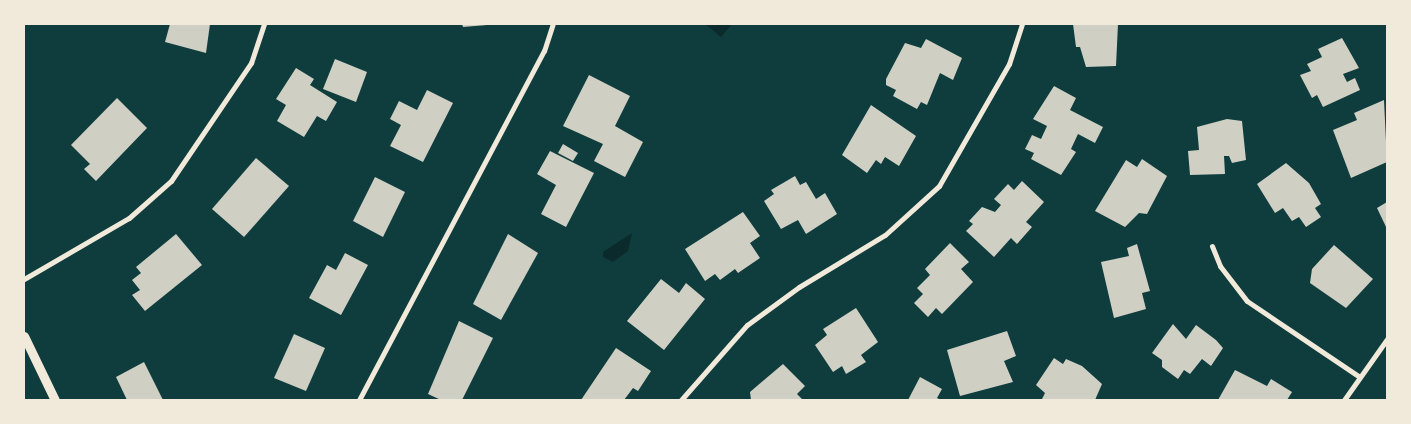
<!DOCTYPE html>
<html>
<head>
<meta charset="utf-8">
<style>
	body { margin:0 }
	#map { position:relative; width:1411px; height:424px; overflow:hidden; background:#0f3d3e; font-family:"Titillium Web",sans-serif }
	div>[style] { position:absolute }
	.water>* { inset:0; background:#0a2a2b }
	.building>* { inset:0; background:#cfcfc3 }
	.minor>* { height:5px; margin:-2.5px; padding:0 2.5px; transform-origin:2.5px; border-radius:2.5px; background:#f1e9da }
	.tertiary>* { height:9px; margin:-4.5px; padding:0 4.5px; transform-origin:4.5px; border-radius:4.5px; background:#f1e9da }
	span { translate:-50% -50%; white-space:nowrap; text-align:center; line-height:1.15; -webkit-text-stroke:5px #f1e9da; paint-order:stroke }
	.frame { position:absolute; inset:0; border:25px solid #f1e9da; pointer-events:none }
</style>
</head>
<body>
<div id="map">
	<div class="water">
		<i style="clip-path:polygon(705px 24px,732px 24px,721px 37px)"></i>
		<i style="clip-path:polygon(632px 233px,628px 251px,613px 262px,603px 257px,603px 252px)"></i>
	</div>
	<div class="building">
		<i style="clip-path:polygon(170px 24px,210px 24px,206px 53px,165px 42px)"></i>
		<i style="clip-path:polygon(462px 24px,487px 24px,487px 25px,463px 27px)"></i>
		<i style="clip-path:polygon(1073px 24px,1118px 24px,1116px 66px,1086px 67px,1080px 47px,1076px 47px)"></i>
		<i style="clip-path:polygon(1342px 38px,1359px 68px,1343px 74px,1347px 82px,1355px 78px,1360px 90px,1323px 107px,1317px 95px,1312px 98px,1300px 75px,1311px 71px,1307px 64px,1322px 57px,1318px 49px)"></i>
		<i style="clip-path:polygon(926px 39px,962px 58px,953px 80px,940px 73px,927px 105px,921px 102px,917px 109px,893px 96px,896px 90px,886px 85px,886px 79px,905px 43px,921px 48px)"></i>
		<i style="clip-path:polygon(335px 59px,367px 72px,356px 102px,323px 89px)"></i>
		<i style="clip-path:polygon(296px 68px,314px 79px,310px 85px,337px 102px,326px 121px,317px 116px,304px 137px,277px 121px,286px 105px,276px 99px)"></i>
		<i style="clip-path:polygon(589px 75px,630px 96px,615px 126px,643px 142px,625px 177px,594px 161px,603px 144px,563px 126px)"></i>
		<i style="clip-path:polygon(1054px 86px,1076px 98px,1070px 110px,1103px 127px,1095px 143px,1078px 134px,1071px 149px,1076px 152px,1061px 175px,1031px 159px,1034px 153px,1025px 149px,1032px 135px,1041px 139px,1047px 126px,1033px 119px)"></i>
		<i style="clip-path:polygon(427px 90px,453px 103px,423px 162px,390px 146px,401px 125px,390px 119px,399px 101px,417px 110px)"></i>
		<i style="clip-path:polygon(117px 98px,147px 128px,96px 181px,84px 169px,90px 164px,71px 145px)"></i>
		<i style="clip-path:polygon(1384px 100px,1387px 162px,1351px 178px,1333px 130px,1357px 120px,1354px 113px)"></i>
		<i style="clip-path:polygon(871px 105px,916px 136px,899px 166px,885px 157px,881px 164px,876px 160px,867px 173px,842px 155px)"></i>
		<i style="clip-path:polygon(1227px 119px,1242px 121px,1246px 160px,1232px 163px,1229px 156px,1224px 156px,1225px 174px,1190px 175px,1188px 151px,1199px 150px,1197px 127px)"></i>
		<i style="clip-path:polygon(563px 144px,578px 153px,573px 161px,558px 153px)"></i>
		<i style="clip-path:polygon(550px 151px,594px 173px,566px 227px,541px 214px,556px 185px,537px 174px)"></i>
		<i style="clip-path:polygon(256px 158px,289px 186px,244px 237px,212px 209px)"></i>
		<i style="clip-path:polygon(1142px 159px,1167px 176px,1147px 214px,1139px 213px,1125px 227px,1095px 211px,1126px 160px,1137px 167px)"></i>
		<i style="clip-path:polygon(1286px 163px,1309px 183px,1321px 204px,1315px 208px,1321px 217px,1306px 227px,1299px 217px,1292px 221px,1283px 208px,1275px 213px,1257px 184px)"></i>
		<i style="clip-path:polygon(795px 176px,800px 185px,806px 182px,816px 199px,825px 193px,837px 214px,806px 234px,798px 220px,781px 229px,764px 201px,774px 194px,771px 190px)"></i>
		<i style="clip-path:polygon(375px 177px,405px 192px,383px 237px,353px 221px)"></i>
		<i style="clip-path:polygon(1022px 181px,1044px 202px,1026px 222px,1032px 227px,1017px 244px,1011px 238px,994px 257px,966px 231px,973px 224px,969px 221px,982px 207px,995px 212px,1001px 205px,994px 199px,1008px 184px,1014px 190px)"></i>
		<i style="clip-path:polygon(1387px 202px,1387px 229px,1377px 208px)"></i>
		<i style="clip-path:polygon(743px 212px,760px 236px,750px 243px,760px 258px,738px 273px,735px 269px,720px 280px,715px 274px,705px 281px,685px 249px)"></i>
		<i style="clip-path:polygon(176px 234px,202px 265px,145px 311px,132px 295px,140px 290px,132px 280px,141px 273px,136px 267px)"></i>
		<i style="clip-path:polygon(508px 234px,538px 253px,501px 320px,473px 304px)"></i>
		<i style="clip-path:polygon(950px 243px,969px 262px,961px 269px,973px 282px,942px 314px,936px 308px,928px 317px,914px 303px,923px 294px,917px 288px,930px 275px,925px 269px)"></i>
		<i style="clip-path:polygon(1137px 244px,1150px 291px,1142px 293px,1146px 309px,1114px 318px,1101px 262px,1129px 256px,1127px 248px)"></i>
		<i style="clip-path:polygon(1334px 245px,1373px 279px,1346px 308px,1310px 283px,1312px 269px)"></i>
		<i style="clip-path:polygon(345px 253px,368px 265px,341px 315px,309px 298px,327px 265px,336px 270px)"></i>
		<i style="clip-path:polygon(661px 279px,679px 293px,686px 283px,705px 299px,664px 350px,627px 321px)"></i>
		<i style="clip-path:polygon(856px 308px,878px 342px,861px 355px,866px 362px,846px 374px,842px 366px,833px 372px,815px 345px,827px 335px,823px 329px)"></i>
		<i style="clip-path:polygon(459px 321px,493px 338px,462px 400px,441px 400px,428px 394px)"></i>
		<i style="clip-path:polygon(1173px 324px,1186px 339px,1196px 325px,1216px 340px,1223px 348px,1211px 366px,1202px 359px,1190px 374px,1184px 370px,1178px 379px,1162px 367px,1162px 360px,1152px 353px)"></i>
		<i style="clip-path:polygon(1007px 331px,1016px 356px,1004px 361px,1013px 382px,960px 396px,947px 350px)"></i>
		<i style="clip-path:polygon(294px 334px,325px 348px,306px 391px,274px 378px)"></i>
		<i style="clip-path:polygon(616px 348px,651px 371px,638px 391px,633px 388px,624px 400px,581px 400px)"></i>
		<i style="clip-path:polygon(1054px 358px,1063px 364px,1066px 359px,1082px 366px,1102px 384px,1095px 400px,1042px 399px,1045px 393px,1036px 385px)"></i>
		<i style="clip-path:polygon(144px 362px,163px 400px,127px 400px,116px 377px)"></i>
		<i style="clip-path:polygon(783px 364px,805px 386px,797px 394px,803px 400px,751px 400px,750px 392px)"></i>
		<i style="clip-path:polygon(1235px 370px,1267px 386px,1271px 379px,1292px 392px,1287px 400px,1218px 400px)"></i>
		<i style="clip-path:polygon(920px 377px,942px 389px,937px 398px,941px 400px,908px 400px)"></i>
	</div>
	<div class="minor">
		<i style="left:1212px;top:246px;width:22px;rotate:68deg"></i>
		<i style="left:1220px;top:266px;width:44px;rotate:52.4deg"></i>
		<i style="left:1247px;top:301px;width:134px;rotate:34deg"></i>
		<i style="left:24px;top:279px;width:121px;rotate:-30.2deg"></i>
		<i style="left:129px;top:218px;width:56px;rotate:-41.4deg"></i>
		<i style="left:171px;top:181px;width:143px;rotate:-55.9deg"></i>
		<i style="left:251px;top:63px;width:41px;rotate:-71.6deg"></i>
		<i style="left:359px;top:400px;width:395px;rotate:-62.1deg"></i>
		<i style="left:544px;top:51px;width:28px;rotate:-72deg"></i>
		<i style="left:681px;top:400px;width:100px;rotate:-48.7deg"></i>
		<i style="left:747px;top:325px;width:64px;rotate:-36.2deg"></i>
		<i style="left:799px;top:287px;width:100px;rotate:-31.2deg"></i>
		<i style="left:885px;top:235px;width:73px;rotate:-42.2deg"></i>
		<i style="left:939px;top:186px;width:141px;rotate:-60.2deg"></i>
		<i style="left:1009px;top:64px;width:42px;rotate:-72deg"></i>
		<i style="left:1344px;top:400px;width:75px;rotate:-54.8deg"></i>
	</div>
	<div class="tertiary">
		<i style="left:24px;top:336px;width:71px;rotate:64.2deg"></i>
	</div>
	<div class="frame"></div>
</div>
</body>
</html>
